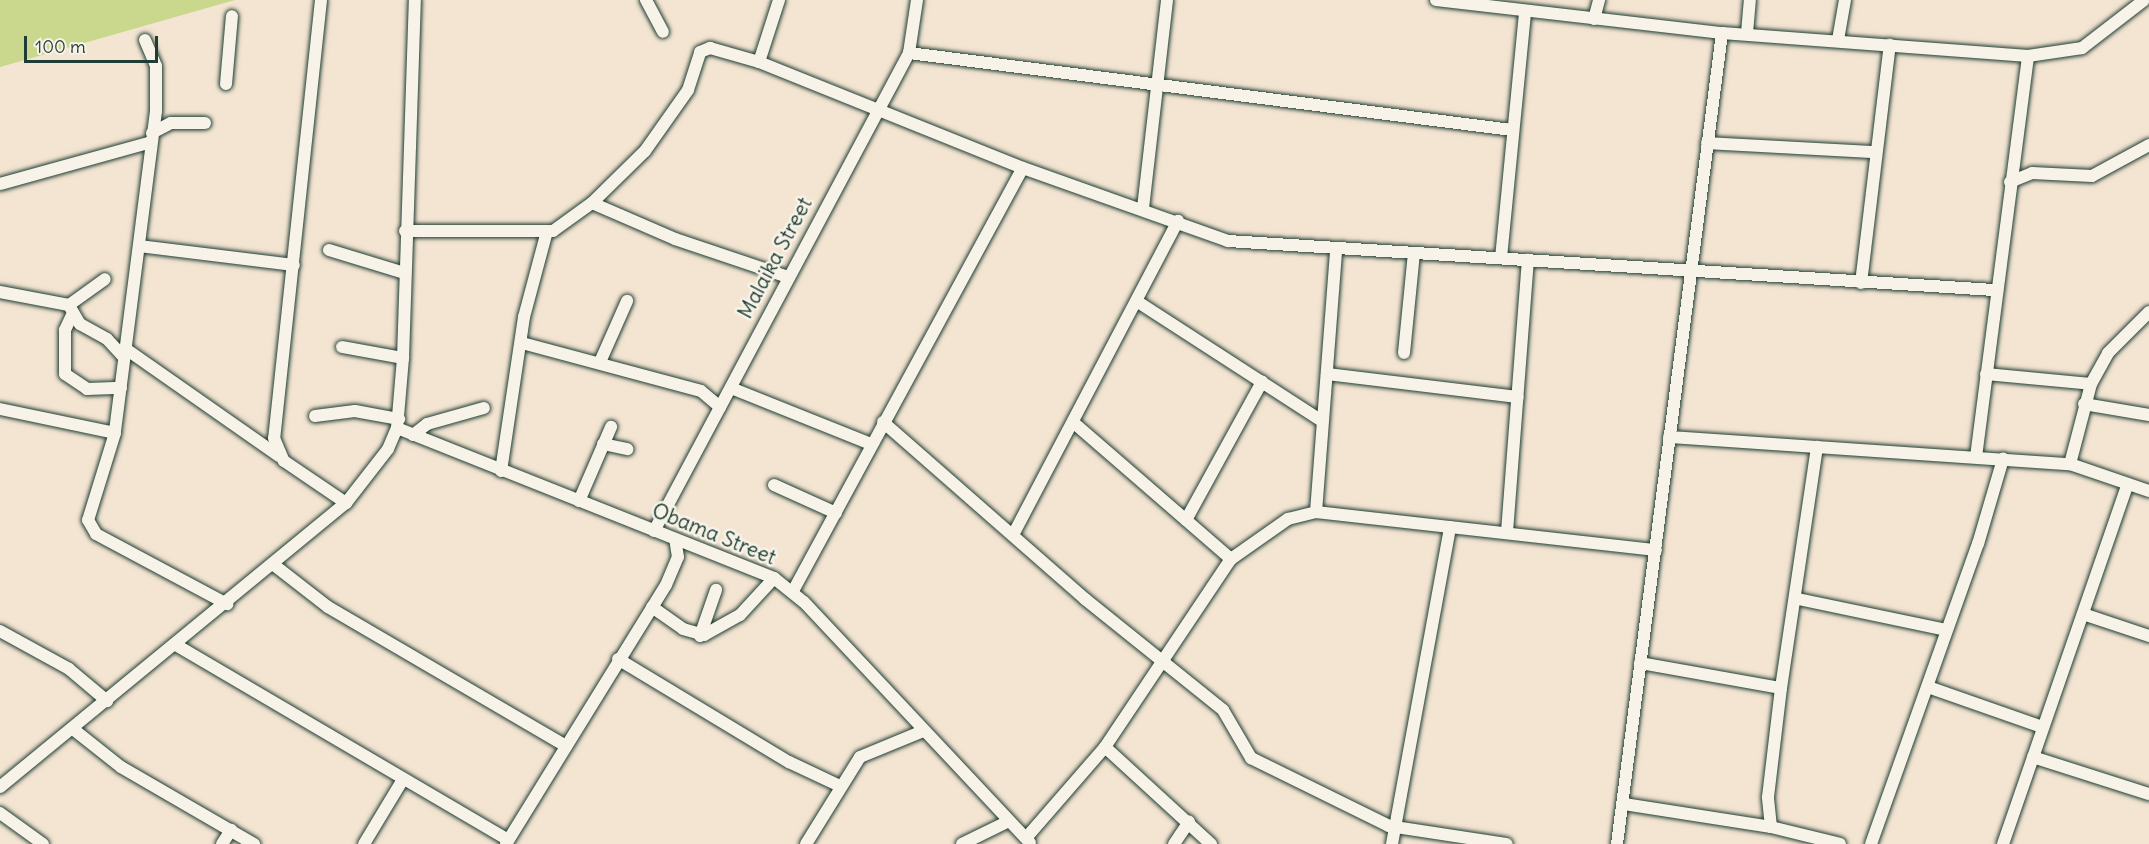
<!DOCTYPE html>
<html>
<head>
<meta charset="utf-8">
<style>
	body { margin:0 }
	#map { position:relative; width:2149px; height:844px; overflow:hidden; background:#f4e5d2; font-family:Delius,sans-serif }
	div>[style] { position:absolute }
	.green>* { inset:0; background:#c9d88c }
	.roads { filter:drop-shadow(0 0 2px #1f3d34) drop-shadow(0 0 2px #1f3d34) }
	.minor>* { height:12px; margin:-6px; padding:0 6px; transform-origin:6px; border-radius:6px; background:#f7f3e8 }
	span { translate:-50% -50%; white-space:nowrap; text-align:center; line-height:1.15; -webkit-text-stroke:5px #f7f3e8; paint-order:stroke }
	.street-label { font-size:21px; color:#1f3d34 }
	.scale { position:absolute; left:24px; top:36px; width:134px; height:27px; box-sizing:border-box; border:3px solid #1f3d34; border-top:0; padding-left:8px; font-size:18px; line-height:21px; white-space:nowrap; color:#1f3d34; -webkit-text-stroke:4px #f7f3e8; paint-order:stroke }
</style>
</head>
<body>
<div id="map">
	<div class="green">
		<i style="clip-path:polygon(0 0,235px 0,0 67px)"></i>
	</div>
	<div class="roads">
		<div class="minor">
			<i style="left:321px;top:0;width:441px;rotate:96.1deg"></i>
			<i style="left:274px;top:438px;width:25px;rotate:67deg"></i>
			<i style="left:284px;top:461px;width:75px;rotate:34.1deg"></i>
			<i style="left:646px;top:0;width:36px;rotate:62deg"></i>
			<i style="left:1436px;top:0;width:288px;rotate:6.6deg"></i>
			<i style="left:1722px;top:33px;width:307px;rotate:4.3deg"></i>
			<i style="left:2028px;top:56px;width:55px;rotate:-8.4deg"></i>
			<i style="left:2082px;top:48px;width:78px;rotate:-37.7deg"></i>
			<i style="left:1594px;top:19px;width:20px;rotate:-75deg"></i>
			<i style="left:1747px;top:33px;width:33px;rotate:-85deg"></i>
			<i style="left:145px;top:40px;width:28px;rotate:67deg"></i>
			<i style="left:156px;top:66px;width:45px;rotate:90deg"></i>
			<i style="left:156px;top:111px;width:325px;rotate:97.3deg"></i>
			<i style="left:115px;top:433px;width:91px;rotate:107.2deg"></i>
			<i style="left:88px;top:520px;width:16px;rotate:60deg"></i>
			<i style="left:96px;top:534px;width:149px;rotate:28.1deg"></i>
			<i style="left:1838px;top:40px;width:41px;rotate:-80.1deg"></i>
			<i style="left:909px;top:53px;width:608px;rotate:7.28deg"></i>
			<i style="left:759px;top:62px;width:65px;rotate:-72.1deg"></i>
			<i style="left:226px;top:84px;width:68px;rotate:-85deg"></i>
			<i style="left:152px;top:133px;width:21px;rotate:-28deg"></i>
			<i style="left:171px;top:123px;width:34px"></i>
			<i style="left:1707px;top:143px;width:168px;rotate:3.1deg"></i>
			<i style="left:2010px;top:182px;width:24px;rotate:-22deg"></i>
			<i style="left:2032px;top:173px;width:60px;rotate:2.9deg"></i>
			<i style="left:2092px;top:176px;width:65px;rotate:-28.5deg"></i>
			<i style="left:0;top:184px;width:157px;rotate:-15.5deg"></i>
			<i style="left:592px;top:203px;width:90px;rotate:23.4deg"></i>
			<i style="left:675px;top:239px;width:116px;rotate:18.6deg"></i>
			<i style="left:1143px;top:208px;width:209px;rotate:-83.4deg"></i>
			<i style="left:405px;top:231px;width:148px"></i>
			<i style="left:553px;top:231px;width:48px;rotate:-35.7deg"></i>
			<i style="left:592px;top:203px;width:74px;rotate:-44.5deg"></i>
			<i style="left:645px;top:151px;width:75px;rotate:-54.8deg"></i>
			<i style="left:688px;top:90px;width:40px;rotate:-72deg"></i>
			<i style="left:700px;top:52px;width:11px;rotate:-22deg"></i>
			<i style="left:710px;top:48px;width:51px;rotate:15.9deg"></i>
			<i style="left:759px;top:62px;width:284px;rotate:21.9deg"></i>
			<i style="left:1023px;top:168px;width:218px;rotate:19.6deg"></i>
			<i style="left:1228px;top:241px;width:769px;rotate:3.66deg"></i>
			<i style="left:139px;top:246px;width:156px;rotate:7deg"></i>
			<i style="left:329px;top:250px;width:78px;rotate:17deg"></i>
			<i style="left:1501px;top:258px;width:247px;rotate:-84.4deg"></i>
			<i style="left:1861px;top:283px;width:240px;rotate:-83.1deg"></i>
			<i style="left:0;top:292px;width:70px;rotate:10.7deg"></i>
			<i style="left:69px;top:305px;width:44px;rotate:-35.8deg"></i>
			<i style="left:1138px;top:302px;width:219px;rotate:32.9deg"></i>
			<i style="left:70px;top:307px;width:20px;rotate:60deg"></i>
			<i style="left:80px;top:324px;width:31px;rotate:29deg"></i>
			<i style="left:107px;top:339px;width:25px;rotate:47deg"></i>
			<i style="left:72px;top:315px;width:17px;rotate:115deg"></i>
			<i style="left:65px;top:330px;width:44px;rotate:90deg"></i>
			<i style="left:65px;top:374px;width:27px;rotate:34deg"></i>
			<i style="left:87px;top:389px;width:34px;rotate:-2deg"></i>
			<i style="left:522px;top:343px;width:185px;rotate:15deg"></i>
			<i style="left:701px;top:391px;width:25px;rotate:40deg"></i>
			<i style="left:342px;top:347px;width:62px;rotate:10.2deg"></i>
			<i style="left:126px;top:349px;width:187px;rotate:35deg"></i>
			<i style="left:1404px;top:353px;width:100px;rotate:-84.3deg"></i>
			<i style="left:600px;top:362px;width:67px;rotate:-66.1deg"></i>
			<i style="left:1327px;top:374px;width:192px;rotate:6.9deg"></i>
			<i style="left:1986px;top:374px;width:105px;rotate:5.4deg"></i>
			<i style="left:731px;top:388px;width:151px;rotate:21.8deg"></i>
			<i style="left:2084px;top:404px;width:66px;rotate:9.6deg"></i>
			<i style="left:0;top:409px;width:117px;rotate:11.8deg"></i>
			<i style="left:315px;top:416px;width:40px;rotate:-7.1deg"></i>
			<i style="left:355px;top:411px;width:45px;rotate:10.3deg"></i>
			<i style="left:883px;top:422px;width:269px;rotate:41.2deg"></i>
			<i style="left:1085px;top:599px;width:177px;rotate:38.8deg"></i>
			<i style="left:1223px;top:710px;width:56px;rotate:59.7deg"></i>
			<i style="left:1251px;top:758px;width:154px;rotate:26.2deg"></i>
			<i style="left:1389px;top:826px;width:119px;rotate:8.7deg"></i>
			<i style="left:1074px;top:423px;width:208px;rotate:40.9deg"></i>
			<i style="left:397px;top:428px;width:406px;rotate:21.7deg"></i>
			<i style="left:774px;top:578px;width:38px;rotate:39deg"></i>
			<i style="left:804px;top:602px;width:330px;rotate:46.8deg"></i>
			<i style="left:413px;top:435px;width:18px;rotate:-38deg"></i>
			<i style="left:427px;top:424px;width:59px;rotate:-15.7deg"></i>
			<i style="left:1669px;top:437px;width:402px;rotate:3.9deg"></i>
			<i style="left:2070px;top:464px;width:83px;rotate:18.9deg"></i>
			<i style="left:603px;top:444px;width:25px;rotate:12deg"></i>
			<i style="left:1976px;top:457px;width:404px;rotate:-82.6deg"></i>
			<i style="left:2070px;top:464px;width:83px;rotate:-75.3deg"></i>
			<i style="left:2091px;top:384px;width:35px;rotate:-61deg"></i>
			<i style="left:2108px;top:353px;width:58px;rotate:-45deg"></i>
			<i style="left:501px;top:471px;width:156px;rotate:-81.5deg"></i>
			<i style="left:524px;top:317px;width:85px;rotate:-75deg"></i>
			<i style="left:774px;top:485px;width:68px;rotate:24.3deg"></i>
			<i style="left:579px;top:501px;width:81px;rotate:-66.6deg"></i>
			<i style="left:1316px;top:512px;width:261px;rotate:-85.6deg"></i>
			<i style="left:1186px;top:520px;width:158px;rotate:-61.2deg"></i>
			<i style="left:654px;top:531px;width:542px;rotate:-61.92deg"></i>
			<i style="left:909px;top:53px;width:54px;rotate:-81.4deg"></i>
			<i style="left:1507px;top:532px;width:273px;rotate:-85.6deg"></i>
			<i style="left:1013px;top:535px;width:355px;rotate:-62.3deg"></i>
			<i style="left:274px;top:565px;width:68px;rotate:37.9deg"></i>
			<i style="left:328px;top:607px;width:276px;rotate:30.3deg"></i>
			<i style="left:793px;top:591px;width:481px;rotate:-61.5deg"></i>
			<i style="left:1798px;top:599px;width:151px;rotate:11.8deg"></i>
			<i style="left:652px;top:607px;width:38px;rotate:35deg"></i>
			<i style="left:683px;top:629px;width:22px;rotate:16deg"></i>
			<i style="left:704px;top:635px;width:41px;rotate:-29.1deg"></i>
			<i style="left:740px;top:615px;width:50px;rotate:-47.4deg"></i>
			<i style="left:2083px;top:614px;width:70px;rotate:18.4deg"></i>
			<i style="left:0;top:631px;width:79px;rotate:28.8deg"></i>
			<i style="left:69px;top:669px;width:50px;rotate:40.1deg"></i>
			<i style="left:700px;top:636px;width:49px;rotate:-70.8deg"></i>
			<i style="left:176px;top:645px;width:385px;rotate:30.4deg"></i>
			<i style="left:618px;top:659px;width:200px;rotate:31.1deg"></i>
			<i style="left:789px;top:762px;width:56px;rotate:25.2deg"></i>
			<i style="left:1640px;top:663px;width:143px;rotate:10.1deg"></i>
			<i style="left:1928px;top:687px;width:121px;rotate:19.3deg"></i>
			<i style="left:73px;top:729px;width:61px;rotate:38.4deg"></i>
			<i style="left:121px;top:767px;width:154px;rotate:30.1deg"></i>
			<i style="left:1105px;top:747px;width:144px;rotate:42.5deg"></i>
			<i style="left:2033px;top:757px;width:122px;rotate:17.7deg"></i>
			<i style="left:0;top:787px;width:448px;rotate:-39.4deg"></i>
			<i style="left:346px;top:503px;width:68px;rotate:-52.1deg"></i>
			<i style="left:388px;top:449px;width:23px;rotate:-67deg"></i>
			<i style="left:397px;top:428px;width:70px;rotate:-85.1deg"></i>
			<i style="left:403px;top:358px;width:358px;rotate:-88.1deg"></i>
			<i style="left:1624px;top:804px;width:149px;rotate:8.9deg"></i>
			<i style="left:1771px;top:827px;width:71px;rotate:13.8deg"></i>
			<i style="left:0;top:813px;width:53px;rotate:35.8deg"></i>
			<i style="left:1771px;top:827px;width:30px;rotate:-96deg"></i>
			<i style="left:1768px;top:797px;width:110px;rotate:-83.2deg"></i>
			<i style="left:1781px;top:688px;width:244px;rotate:-81.5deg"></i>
			<i style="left:1026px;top:838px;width:121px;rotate:-49deg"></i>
			<i style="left:1105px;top:747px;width:226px;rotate:-56.2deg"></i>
			<i style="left:1231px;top:559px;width:70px;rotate:-35.1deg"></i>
			<i style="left:1288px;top:519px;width:29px;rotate:-14deg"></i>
			<i style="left:1316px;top:512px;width:342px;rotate:6.4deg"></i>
			<i style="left:222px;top:844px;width:17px;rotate:-57deg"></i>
			<i style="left:364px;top:844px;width:74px;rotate:-58.9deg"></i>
			<i style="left:506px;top:844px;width:304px;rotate:-58.3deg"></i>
			<i style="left:666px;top:585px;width:30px;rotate:-67deg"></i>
			<i style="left:678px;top:557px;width:18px;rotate:-99deg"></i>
			<i style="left:806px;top:844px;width:102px;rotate:-58.2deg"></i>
			<i style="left:860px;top:757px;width:68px;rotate:-22.4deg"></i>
			<i style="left:962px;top:844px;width:52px;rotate:-26.1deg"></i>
			<i style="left:1174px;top:844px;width:27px;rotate:-56deg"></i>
			<i style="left:1392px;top:844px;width:322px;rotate:-79.6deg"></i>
			<i style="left:1617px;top:844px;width:818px;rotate:-82.62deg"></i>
			<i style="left:1871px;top:844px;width:319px;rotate:-70.4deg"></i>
			<i style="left:1978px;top:544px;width:89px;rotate:-73.6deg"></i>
			<i style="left:2003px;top:844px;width:381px;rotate:-70.9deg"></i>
		</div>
	</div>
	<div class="street-label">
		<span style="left:775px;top:258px;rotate:-62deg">Malaika Street</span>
		<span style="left:714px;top:534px;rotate:22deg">Obama Street</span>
	</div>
	<div class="scale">100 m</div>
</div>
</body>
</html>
